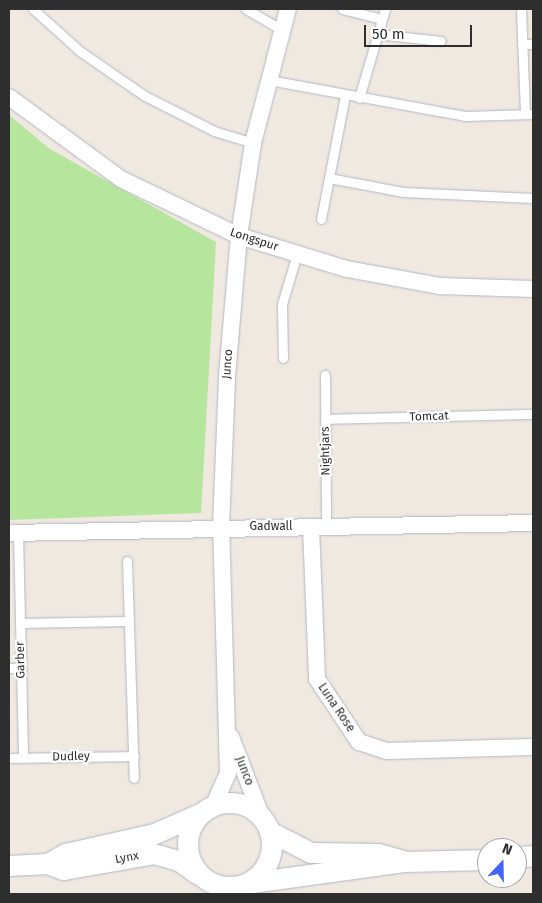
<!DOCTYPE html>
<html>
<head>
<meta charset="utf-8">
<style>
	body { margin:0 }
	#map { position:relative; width:542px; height:903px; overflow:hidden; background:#efe9e1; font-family:"Fira Sans",sans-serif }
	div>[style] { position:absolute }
	.green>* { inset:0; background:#b6e59e }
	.roads { filter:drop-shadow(0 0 1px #b4b7c1) drop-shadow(0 0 1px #b4b7c1) }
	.service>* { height:9px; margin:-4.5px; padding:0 4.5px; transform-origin:4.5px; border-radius:4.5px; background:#fff }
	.minor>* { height:16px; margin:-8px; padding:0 8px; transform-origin:8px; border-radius:8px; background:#fff }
	.tertiary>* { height:20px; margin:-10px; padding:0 10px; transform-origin:10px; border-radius:10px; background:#fff }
	.tertiary>.ring { margin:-10px; padding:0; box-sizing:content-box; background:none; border:20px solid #fff; border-radius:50% }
	span { translate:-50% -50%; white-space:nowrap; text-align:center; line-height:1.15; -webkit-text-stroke:4.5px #fff; paint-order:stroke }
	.street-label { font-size:12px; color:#2e2e2e }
	.frame { position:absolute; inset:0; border:10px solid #2e2e2e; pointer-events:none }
	.north { position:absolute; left:477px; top:838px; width:50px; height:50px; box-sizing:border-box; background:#fff; border:1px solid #ababab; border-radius:50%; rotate:21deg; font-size:14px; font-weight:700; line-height:20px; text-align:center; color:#2e2e2e }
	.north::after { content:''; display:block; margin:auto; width:18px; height:22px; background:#4264fb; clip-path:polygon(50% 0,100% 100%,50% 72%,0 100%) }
	.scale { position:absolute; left:364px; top:25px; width:108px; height:22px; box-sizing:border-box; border:2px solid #2e2e2e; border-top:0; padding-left:6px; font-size:15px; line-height:18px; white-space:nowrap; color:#2e2e2e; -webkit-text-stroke:4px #fff; paint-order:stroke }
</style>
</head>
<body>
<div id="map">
	<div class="green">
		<i style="clip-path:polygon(9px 115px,50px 149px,216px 242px,201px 513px,9px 520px)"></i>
	</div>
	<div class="roads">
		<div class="service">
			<i style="left:33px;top:9px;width:64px;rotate:41.9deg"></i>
			<i style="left:81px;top:52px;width:78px;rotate:34.5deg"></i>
			<i style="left:145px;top:96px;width:77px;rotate:26.9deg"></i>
			<i style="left:214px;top:131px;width:41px;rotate:17.1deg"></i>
			<i style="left:246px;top:9px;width:42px;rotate:30.3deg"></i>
			<i style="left:342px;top:9px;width:41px;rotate:14deg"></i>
			<i style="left:521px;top:9px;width:105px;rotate:87.8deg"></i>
			<i style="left:378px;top:34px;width:63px;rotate:6.3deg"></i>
			<i style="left:522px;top:44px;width:11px"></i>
			<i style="left:269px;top:80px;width:199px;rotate:10.4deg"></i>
			<i style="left:465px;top:116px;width:68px;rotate:-1.7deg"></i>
			<i style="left:359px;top:98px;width:93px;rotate:-73.7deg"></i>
			<i style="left:329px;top:178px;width:75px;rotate:10.7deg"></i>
			<i style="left:403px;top:192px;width:130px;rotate:2.6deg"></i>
			<i style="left:321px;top:219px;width:126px;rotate:-79deg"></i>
			<i style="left:283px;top:358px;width:54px;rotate:-91.1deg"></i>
			<i style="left:282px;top:304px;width:52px;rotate:-73.3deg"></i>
			<i style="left:325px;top:375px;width:152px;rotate:89.6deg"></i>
			<i style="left:325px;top:419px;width:208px;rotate:-1.4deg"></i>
			<i style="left:18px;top:532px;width:226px;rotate:88.7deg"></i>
			<i style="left:127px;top:561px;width:217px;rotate:88.2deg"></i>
			<i style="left:20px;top:623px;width:109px;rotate:-1.1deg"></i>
			<i style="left:9px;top:668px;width:12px"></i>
			<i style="left:9px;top:758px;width:125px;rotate:-0.9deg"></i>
		</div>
		<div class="minor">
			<i style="left:9px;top:97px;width:139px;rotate:36.2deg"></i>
			<i style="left:121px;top:179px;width:131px;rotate:25.8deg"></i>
			<i style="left:239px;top:236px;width:113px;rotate:17deg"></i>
			<i style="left:347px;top:269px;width:95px;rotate:10.4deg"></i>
			<i style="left:440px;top:286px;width:93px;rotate:1.8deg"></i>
			<i style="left:311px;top:527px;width:152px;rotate:87.7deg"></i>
			<i style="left:317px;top:679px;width:76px;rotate:56.3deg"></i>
			<i style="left:359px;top:742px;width:28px;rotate:18deg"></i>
			<i style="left:386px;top:751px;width:147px;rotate:-1.6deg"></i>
			<i style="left:9px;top:533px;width:524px;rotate:-1.09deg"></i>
			<i style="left:231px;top:737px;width:84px;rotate:69deg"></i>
			<i style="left:212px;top:809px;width:39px;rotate:-66deg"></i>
			<i style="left:228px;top:773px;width:246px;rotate:-91.6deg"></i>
			<i style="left:221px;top:527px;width:151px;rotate:-87.7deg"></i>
			<i style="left:227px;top:376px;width:141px;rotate:-85.1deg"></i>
			<i style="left:239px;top:236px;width:94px;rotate:-81.4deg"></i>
			<i style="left:253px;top:143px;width:138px;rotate:-75.4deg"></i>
		</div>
		<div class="tertiary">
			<i class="ring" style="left:188px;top:803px;width:64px;height:64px"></i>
			<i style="left:270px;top:832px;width:46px;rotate:27.1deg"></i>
			<i style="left:311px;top:853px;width:68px;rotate:0.8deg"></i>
			<i style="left:379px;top:854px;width:26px;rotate:16deg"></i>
			<i style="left:517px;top:858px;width:16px;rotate:-7deg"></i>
			<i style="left:48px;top:864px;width:21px;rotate:-29deg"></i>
			<i style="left:66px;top:854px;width:91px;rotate:-12.7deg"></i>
			<i style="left:155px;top:834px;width:49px;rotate:-24deg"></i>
			<i style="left:9px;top:866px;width:39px;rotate:-3deg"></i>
			<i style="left:48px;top:864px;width:17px;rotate:21deg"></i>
			<i style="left:64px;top:870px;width:91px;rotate:-10.1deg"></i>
			<i style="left:154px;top:854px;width:26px;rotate:16deg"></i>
			<i style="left:179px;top:861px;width:22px;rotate:36deg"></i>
			<i style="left:252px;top:883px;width:155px;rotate:-7.8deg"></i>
			<i style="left:406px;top:862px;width:81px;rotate:-1.4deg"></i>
		</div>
	</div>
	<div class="street-label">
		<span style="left:254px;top:240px;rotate:18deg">Longspur</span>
		<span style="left:228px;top:364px;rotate:-86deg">Junco</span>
		<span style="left:429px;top:417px;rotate:-2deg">Tomcat</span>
		<span style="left:326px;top:451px;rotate:-91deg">Nightjars</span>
		<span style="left:271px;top:527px">Gadwall</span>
		<span style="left:21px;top:660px;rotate:-91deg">Garber</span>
		<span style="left:336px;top:708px;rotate:56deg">Luna Rose</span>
		<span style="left:71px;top:757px;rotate:-1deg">Dudley</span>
		<span style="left:244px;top:771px;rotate:69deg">Junco</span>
		<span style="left:127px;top:858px;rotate:-10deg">Lynx</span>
	</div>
	<div class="frame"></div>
	<div class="north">N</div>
	<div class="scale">50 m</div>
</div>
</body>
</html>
